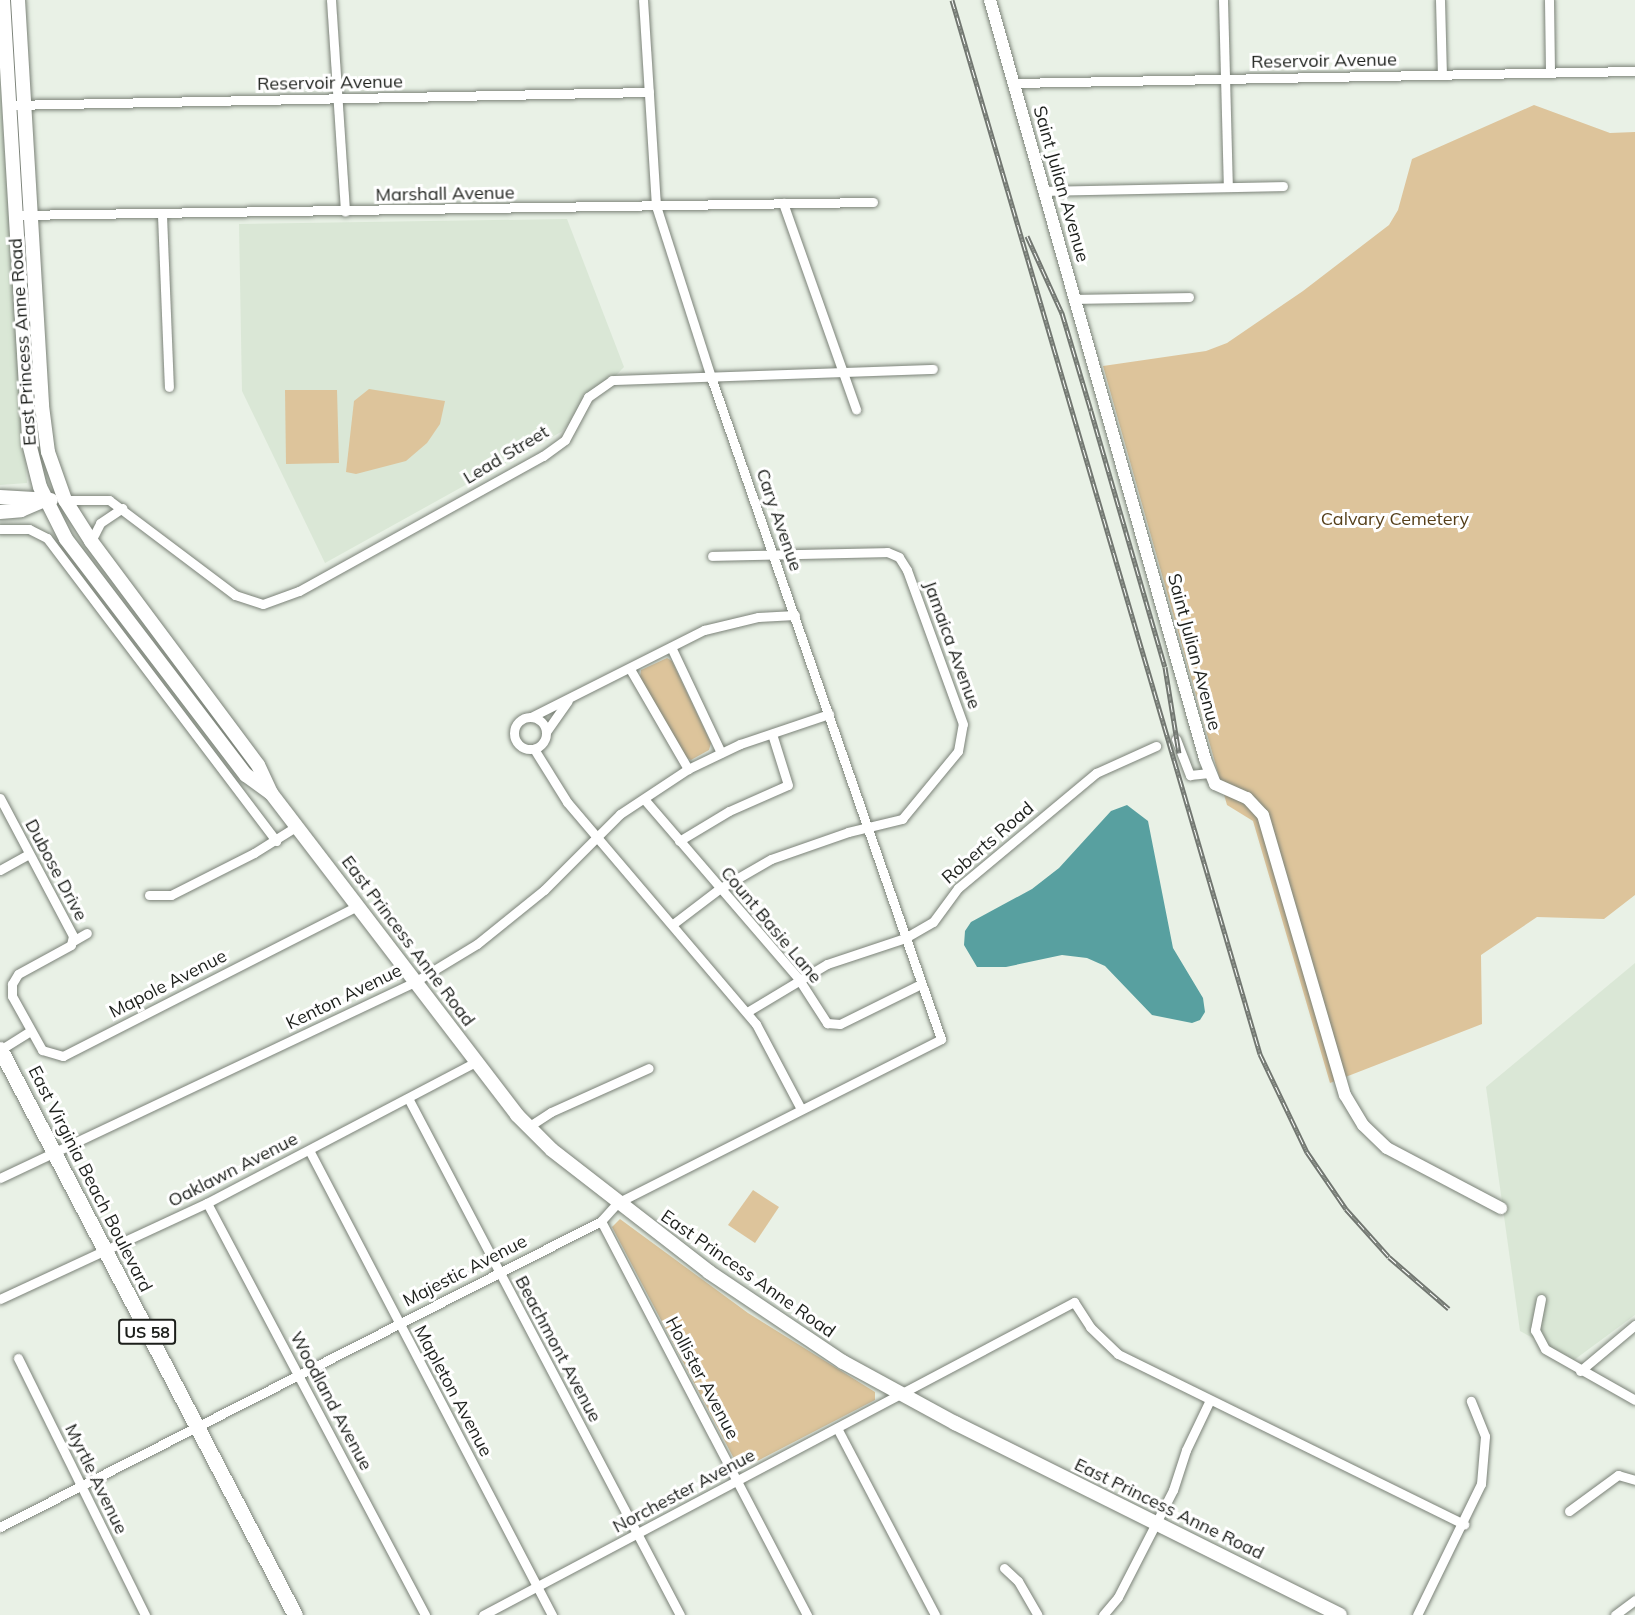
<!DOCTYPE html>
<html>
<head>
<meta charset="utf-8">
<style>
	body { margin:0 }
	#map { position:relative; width:1635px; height:1615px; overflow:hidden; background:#e9f1e6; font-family:Mulish,sans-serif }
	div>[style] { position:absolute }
	.built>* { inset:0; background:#dae7d6 }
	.green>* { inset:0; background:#ddc49b }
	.water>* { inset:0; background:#58a0a0 }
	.roads { filter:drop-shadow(0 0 2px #7b8278) drop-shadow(0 0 2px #7b8278) }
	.minor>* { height:9px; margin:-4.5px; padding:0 4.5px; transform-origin:4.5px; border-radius:4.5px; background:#fff }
	.minor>.ring { margin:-4.5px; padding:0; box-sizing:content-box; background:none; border:9px solid #fff; border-radius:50% }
	.tertiary>* { height:12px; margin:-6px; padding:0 6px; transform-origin:6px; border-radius:6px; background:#fff }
	.secondary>* { height:14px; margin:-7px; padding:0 7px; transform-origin:7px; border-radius:7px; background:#fff }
	.primary>* { height:15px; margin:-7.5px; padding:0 7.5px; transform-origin:7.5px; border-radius:7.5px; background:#fff }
	.rail>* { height:5px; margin-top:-2.5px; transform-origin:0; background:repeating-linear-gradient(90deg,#fff 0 9px,#727771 0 18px); box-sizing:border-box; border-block:2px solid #727771 }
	span { translate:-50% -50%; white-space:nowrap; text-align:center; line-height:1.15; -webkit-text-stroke:6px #fff; paint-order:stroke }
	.shield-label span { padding:2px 4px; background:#fff; border:2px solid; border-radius:4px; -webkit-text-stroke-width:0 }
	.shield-label { font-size:16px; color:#1c1f1b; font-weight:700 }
	.street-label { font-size:18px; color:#1c1f1b }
	.park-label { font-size:18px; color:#553f19 }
</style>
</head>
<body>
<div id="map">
	<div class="built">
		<i style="clip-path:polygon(0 85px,27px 483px,0 485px)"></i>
		<i style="clip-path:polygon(567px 219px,624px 367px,561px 432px,325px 563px,242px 391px,239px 224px)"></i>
		<i style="clip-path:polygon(1635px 963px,1635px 1315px,1574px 1360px,1520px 1331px,1486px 1087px)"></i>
	</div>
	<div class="green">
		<i style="clip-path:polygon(1534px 105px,1610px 133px,1635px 132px,1635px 895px,1604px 919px,1537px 917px,1481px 955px,1482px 1024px,1330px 1083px,1253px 821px,1227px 805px,1103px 366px,1206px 351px,1227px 343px,1303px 291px,1389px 225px,1398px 210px,1412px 159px)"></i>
		<i style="clip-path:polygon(369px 389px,445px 401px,440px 424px,427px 443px,406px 461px,356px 474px,346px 472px,354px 401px)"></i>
		<i style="clip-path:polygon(285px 390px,337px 390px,339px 463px,286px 464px)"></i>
		<i style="clip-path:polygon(667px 658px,672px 661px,711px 743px,709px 750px,691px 760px,683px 756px,640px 678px,641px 670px)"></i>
		<i style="clip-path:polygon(753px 1190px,779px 1207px,755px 1243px,728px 1225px)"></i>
		<i style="clip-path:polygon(620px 1219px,748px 1313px,875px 1392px,875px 1400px,740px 1470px,612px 1227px)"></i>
	</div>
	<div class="water">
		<i style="clip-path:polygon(1127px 805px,1148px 821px,1173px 948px,1203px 998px,1205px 1012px,1200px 1020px,1192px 1023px,1152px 1015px,1105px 966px,1087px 958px,1062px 955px,1006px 967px,977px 967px,964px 945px,965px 931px,971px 922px,1032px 889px,1059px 868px,1111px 811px)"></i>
	</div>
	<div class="roads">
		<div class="minor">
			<i style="left:331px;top:0;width:212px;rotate:86.2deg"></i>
			<i style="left:1223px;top:0;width:186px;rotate:88.5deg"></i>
			<i style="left:1440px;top:0;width:75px;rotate:88.5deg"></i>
			<i style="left:1549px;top:0;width:73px;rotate:89.2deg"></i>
			<i style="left:1014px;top:83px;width:621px;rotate:-1.11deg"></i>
			<i style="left:11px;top:105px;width:638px;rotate:-1.17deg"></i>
			<i style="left:1044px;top:191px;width:239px;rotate:-1.2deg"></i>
			<i style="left:783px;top:203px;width:219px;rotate:70.5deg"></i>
			<i style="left:17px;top:215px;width:856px;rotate:-0.87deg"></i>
			<i style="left:162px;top:215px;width:172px;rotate:87.7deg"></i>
			<i style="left:1074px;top:299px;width:115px;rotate:-1deg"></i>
			<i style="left:65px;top:500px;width:44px"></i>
			<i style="left:109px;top:500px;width:158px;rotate:37deg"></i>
			<i style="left:235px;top:595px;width:29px;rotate:18deg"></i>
			<i style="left:263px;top:604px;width:38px;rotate:-20deg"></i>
			<i style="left:299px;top:591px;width:279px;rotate:-29deg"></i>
			<i style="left:543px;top:456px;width:27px;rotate:-36deg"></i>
			<i style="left:565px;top:440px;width:49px;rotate:-61.9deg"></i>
			<i style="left:588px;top:397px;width:29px;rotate:-35deg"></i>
			<i style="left:612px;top:380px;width:321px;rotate:-2deg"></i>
			<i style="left:0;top:529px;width:29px"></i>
			<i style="left:29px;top:529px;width:20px;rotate:27deg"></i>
			<i style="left:47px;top:538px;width:380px;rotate:52.9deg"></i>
			<i style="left:91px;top:541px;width:20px;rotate:-63deg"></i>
			<i style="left:100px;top:523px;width:27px;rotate:-34deg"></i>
			<i style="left:671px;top:647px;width:117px;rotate:64.7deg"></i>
			<i style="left:630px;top:669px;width:116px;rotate:59.9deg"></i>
			<i class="ring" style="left:514px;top:717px;width:23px;height:23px"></i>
			<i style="left:531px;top:717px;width:194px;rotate:-26.7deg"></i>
			<i style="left:704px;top:630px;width:56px;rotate:-13.5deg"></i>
			<i style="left:758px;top:617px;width:37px;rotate:-3deg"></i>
			<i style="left:546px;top:732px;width:38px;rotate:-55deg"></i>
			<i style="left:1176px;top:739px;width:39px;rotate:69deg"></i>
			<i style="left:1190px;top:775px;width:19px;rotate:-6deg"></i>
			<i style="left:534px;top:749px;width:62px;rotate:58.1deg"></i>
			<i style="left:567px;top:802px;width:292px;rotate:49.6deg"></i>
			<i style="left:756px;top:1024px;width:96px;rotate:62.1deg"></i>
			<i style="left:0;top:798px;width:156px;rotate:62.1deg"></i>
			<i style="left:73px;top:936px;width:9px;rotate:103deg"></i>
			<i style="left:71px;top:945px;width:60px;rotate:151.3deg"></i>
			<i style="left:18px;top:974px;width:12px;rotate:121deg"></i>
			<i style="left:12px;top:984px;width:12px;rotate:90deg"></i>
			<i style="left:12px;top:996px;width:62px;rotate:60.9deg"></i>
			<i style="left:42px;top:1050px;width:22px;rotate:16deg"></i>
			<i style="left:63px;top:1056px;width:332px;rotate:-27deg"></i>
			<i style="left:644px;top:799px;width:236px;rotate:49.3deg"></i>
			<i style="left:798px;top:978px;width:54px;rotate:57.2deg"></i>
			<i style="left:827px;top:1023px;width:13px;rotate:4deg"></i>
			<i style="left:840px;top:1024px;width:90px;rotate:-26.3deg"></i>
			<i style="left:679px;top:841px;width:58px;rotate:-31deg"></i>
			<i style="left:729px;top:811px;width:64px;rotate:-23.8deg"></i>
			<i style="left:788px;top:785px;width:53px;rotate:-107.4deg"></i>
			<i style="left:0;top:870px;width:33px;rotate:-29deg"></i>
			<i style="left:149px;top:895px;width:22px"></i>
			<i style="left:171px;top:895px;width:93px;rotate:-26.8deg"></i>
			<i style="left:254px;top:853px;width:51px;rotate:-32.1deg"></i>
			<i style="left:673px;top:924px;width:58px;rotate:-37.3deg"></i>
			<i style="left:719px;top:889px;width:60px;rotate:-30deg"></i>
			<i style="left:771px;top:859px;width:82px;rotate:-19.3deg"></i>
			<i style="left:848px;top:832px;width:56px;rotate:-13.5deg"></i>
			<i style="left:902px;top:819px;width:88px;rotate:-50.5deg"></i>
			<i style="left:958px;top:751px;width:27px;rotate:-80deg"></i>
			<i style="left:963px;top:724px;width:164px;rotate:-110deg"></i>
			<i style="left:907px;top:570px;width:15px;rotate:-122deg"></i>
			<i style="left:899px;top:557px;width:13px;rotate:-157deg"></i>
			<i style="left:887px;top:552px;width:175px;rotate:178.7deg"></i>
			<i style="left:73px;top:941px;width:16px;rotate:-30deg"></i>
			<i style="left:747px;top:1012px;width:93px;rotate:-31deg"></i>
			<i style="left:827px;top:964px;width:82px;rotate:-18.4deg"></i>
			<i style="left:905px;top:938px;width:32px;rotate:-30deg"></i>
			<i style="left:933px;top:922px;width:42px;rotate:-53.7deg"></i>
			<i style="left:958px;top:888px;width:180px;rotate:-39.8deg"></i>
			<i style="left:1096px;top:773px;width:66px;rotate:-24.2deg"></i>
			<i style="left:0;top:1050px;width:36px;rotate:-32deg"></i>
			<i style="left:408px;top:1098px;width:584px;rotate:62.25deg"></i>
			<i style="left:528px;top:1127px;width:27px;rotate:-33deg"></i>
			<i style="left:551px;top:1112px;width:107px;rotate:-24.2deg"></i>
			<i style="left:309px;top:1150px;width:525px;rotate:62.41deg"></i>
			<i style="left:0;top:1178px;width:460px;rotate:-25.3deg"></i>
			<i style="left:416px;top:981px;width:71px;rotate:-31.2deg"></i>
			<i style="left:477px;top:944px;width:86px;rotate:-38.9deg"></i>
			<i style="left:544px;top:890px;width:107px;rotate:-45deg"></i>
			<i style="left:620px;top:814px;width:82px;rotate:-33.5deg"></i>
			<i style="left:688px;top:769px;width:58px;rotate:-25.7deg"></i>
			<i style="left:740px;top:744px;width:94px;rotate:-18.6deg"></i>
			<i style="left:207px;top:1203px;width:466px;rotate:62.1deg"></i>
			<i style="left:601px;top:1221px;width:445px;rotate:62.4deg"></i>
			<i style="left:0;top:1299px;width:228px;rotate:-24.9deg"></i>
			<i style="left:207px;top:1203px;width:305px;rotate:-27.7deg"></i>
			<i style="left:1541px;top:1299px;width:32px;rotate:101deg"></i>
			<i style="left:1535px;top:1330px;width:21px;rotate:62deg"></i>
			<i style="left:1545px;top:1349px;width:103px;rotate:29.5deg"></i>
			<i style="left:18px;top:1358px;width:287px;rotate:63.7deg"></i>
			<i style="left:1580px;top:1371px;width:72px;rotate:-39.9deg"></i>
			<i style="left:837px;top:1428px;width:211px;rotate:62.3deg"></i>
			<i style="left:1569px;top:1511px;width:61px;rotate:-36.3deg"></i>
			<i style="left:1618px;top:1475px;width:18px;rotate:16deg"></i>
			<i style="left:0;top:1527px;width:674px;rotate:-26.98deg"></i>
			<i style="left:601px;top:1221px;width:24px;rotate:-48deg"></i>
			<i style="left:617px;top:1203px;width:363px;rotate:-26.8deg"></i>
			<i style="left:941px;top:1039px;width:704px;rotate:-109.16deg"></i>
			<i style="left:710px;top:374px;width:176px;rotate:-107.8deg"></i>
			<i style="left:656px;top:206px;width:206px;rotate:-93.6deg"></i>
			<i style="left:1004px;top:1568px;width:19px;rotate:43deg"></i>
			<i style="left:1018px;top:1581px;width:39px;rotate:60deg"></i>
			<i style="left:483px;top:1615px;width:669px;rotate:-27.91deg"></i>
			<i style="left:1074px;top:1302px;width:30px;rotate:57deg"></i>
			<i style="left:1090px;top:1327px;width:39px;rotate:44deg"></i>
			<i style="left:1118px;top:1354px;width:386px;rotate:26.2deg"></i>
			<i style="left:1103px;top:1615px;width:23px;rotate:-50deg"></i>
			<i style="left:1118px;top:1597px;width:120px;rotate:-62.8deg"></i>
			<i style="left:1173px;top:1490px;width:42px;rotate:-72deg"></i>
			<i style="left:1186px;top:1450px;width:55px;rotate:-64.4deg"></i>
			<i style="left:1417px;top:1615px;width:146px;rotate:-64deg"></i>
			<i style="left:1481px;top:1484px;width:48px;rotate:-85.2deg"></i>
			<i style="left:1485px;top:1436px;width:38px;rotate:-112deg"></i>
			<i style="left:1615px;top:1615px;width:25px;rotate:-37deg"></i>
		</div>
		<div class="tertiary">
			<i style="left:990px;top:0;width:789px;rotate:74.18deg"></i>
			<i style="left:1205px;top:759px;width:27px;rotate:68deg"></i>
			<i style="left:1215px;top:784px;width:35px;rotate:24deg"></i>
			<i style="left:1247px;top:798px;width:23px;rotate:47deg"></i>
			<i style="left:1263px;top:815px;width:292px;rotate:73.7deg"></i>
			<i style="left:1345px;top:1095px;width:35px;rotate:59deg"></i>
			<i style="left:1363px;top:1125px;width:33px;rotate:44deg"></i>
			<i style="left:1387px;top:1148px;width:129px;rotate:27.8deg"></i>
		</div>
		<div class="secondary">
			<i style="left:3px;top:0;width:444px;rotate:86.6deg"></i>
			<i style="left:29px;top:443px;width:45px;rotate:76deg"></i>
			<i style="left:40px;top:487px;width:58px;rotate:63.4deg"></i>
			<i style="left:66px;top:539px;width:297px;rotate:52.7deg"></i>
			<i style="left:246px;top:775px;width:31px;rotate:36deg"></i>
			<i style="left:18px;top:0;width:407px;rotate:86.6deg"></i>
			<i style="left:42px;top:406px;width:46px;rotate:82.6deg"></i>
			<i style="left:48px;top:452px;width:51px;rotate:70.5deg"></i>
			<i style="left:65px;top:500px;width:49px;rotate:57.6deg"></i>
			<i style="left:91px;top:541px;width:279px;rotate:53.3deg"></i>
			<i style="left:258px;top:765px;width:31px;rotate:65deg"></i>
			<i style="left:271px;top:793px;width:405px;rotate:52.6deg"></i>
			<i style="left:517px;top:1115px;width:49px;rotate:45deg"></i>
			<i style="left:552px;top:1150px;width:199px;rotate:37.8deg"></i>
			<i style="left:709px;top:1272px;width:161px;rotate:33.9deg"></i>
			<i style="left:843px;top:1362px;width:128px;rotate:28.6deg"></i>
			<i style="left:955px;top:1423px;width:430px;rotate:26.5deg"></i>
			<i style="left:0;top:497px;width:51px;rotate:3.4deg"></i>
			<i style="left:0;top:512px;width:21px;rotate:-5deg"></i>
			<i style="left:21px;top:510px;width:26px;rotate:-23deg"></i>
		</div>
		<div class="primary">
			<i style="left:0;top:1049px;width:638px;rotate:62.47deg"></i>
		</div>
	</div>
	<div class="rail">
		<i style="left:952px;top:0;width:1098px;rotate:73.71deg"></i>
		<i style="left:1260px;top:1054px;width:109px;rotate:64.4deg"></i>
		<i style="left:1307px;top:1152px;width:69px;rotate:55.6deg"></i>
		<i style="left:1346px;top:1209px;width:64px;rotate:48.1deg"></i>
		<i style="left:1389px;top:1257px;width:79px;rotate:40.9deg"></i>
		<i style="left:1027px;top:236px;width:85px;rotate:65.6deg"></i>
		<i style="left:1062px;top:313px;width:102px;rotate:73.5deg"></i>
		<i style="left:1091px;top:411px;width:266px;rotate:73.9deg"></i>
		<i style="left:1165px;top:667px;width:87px;rotate:80.8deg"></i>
	</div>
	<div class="shield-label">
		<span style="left:147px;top:1332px">US 58</span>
	</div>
	<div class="street-label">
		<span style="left:1324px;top:61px;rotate:-1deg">Reservoir Avenue</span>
		<span style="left:330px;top:83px;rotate:-1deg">Reservoir Avenue</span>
		<span style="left:1061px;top:184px;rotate:74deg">Saint Julian Avenue</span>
		<span style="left:445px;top:194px;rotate:-1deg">Marshall Avenue</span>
		<span style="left:23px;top:342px;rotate:-94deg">East Princess Anne Road</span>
		<span style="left:506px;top:455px;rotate:-31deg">Lead Street</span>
		<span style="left:779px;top:520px;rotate:71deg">Cary Avenue</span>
		<span style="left:952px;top:645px;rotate:70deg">Jamaica Avenue</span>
		<span style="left:1194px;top:652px;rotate:75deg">Saint Julian Avenue</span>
		<span style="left:988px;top:843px;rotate:-41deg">Roberts Road</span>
		<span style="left:56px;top:870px;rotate:62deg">Dubose Drive</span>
		<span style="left:771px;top:925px;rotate:50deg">Count Basie Lane</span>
		<span style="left:408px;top:941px;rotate:53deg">East Princess Anne Road</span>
		<span style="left:168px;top:984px;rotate:-27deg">Mapole Avenue</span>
		<span style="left:344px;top:997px;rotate:-26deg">Kenton Avenue</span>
		<span style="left:233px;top:1170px;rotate:-27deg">Oaklawn Avenue</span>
		<span style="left:90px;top:1179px;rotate:63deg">East Virginia Beach Boulevard</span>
		<span style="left:465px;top:1271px;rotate:-27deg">Majestic Avenue</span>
		<span style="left:748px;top:1274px;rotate:35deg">East Princess Anne Road</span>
		<span style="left:558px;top:1349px;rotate:62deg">Beachmont Avenue</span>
		<span style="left:702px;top:1378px;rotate:62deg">Hollister Avenue</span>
		<span style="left:453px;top:1391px;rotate:62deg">Mapleton Avenue</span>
		<span style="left:331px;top:1401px;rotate:62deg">Woodland Avenue</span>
		<span style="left:96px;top:1479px;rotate:64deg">Myrtle Avenue</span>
		<span style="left:684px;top:1491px;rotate:-28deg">Norchester Avenue</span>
		<span style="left:1169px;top:1509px;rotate:26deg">East Princess Anne Road</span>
	</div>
	<div class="park-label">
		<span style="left:1395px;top:519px">Calvary Cemetery</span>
	</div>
</div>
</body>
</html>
